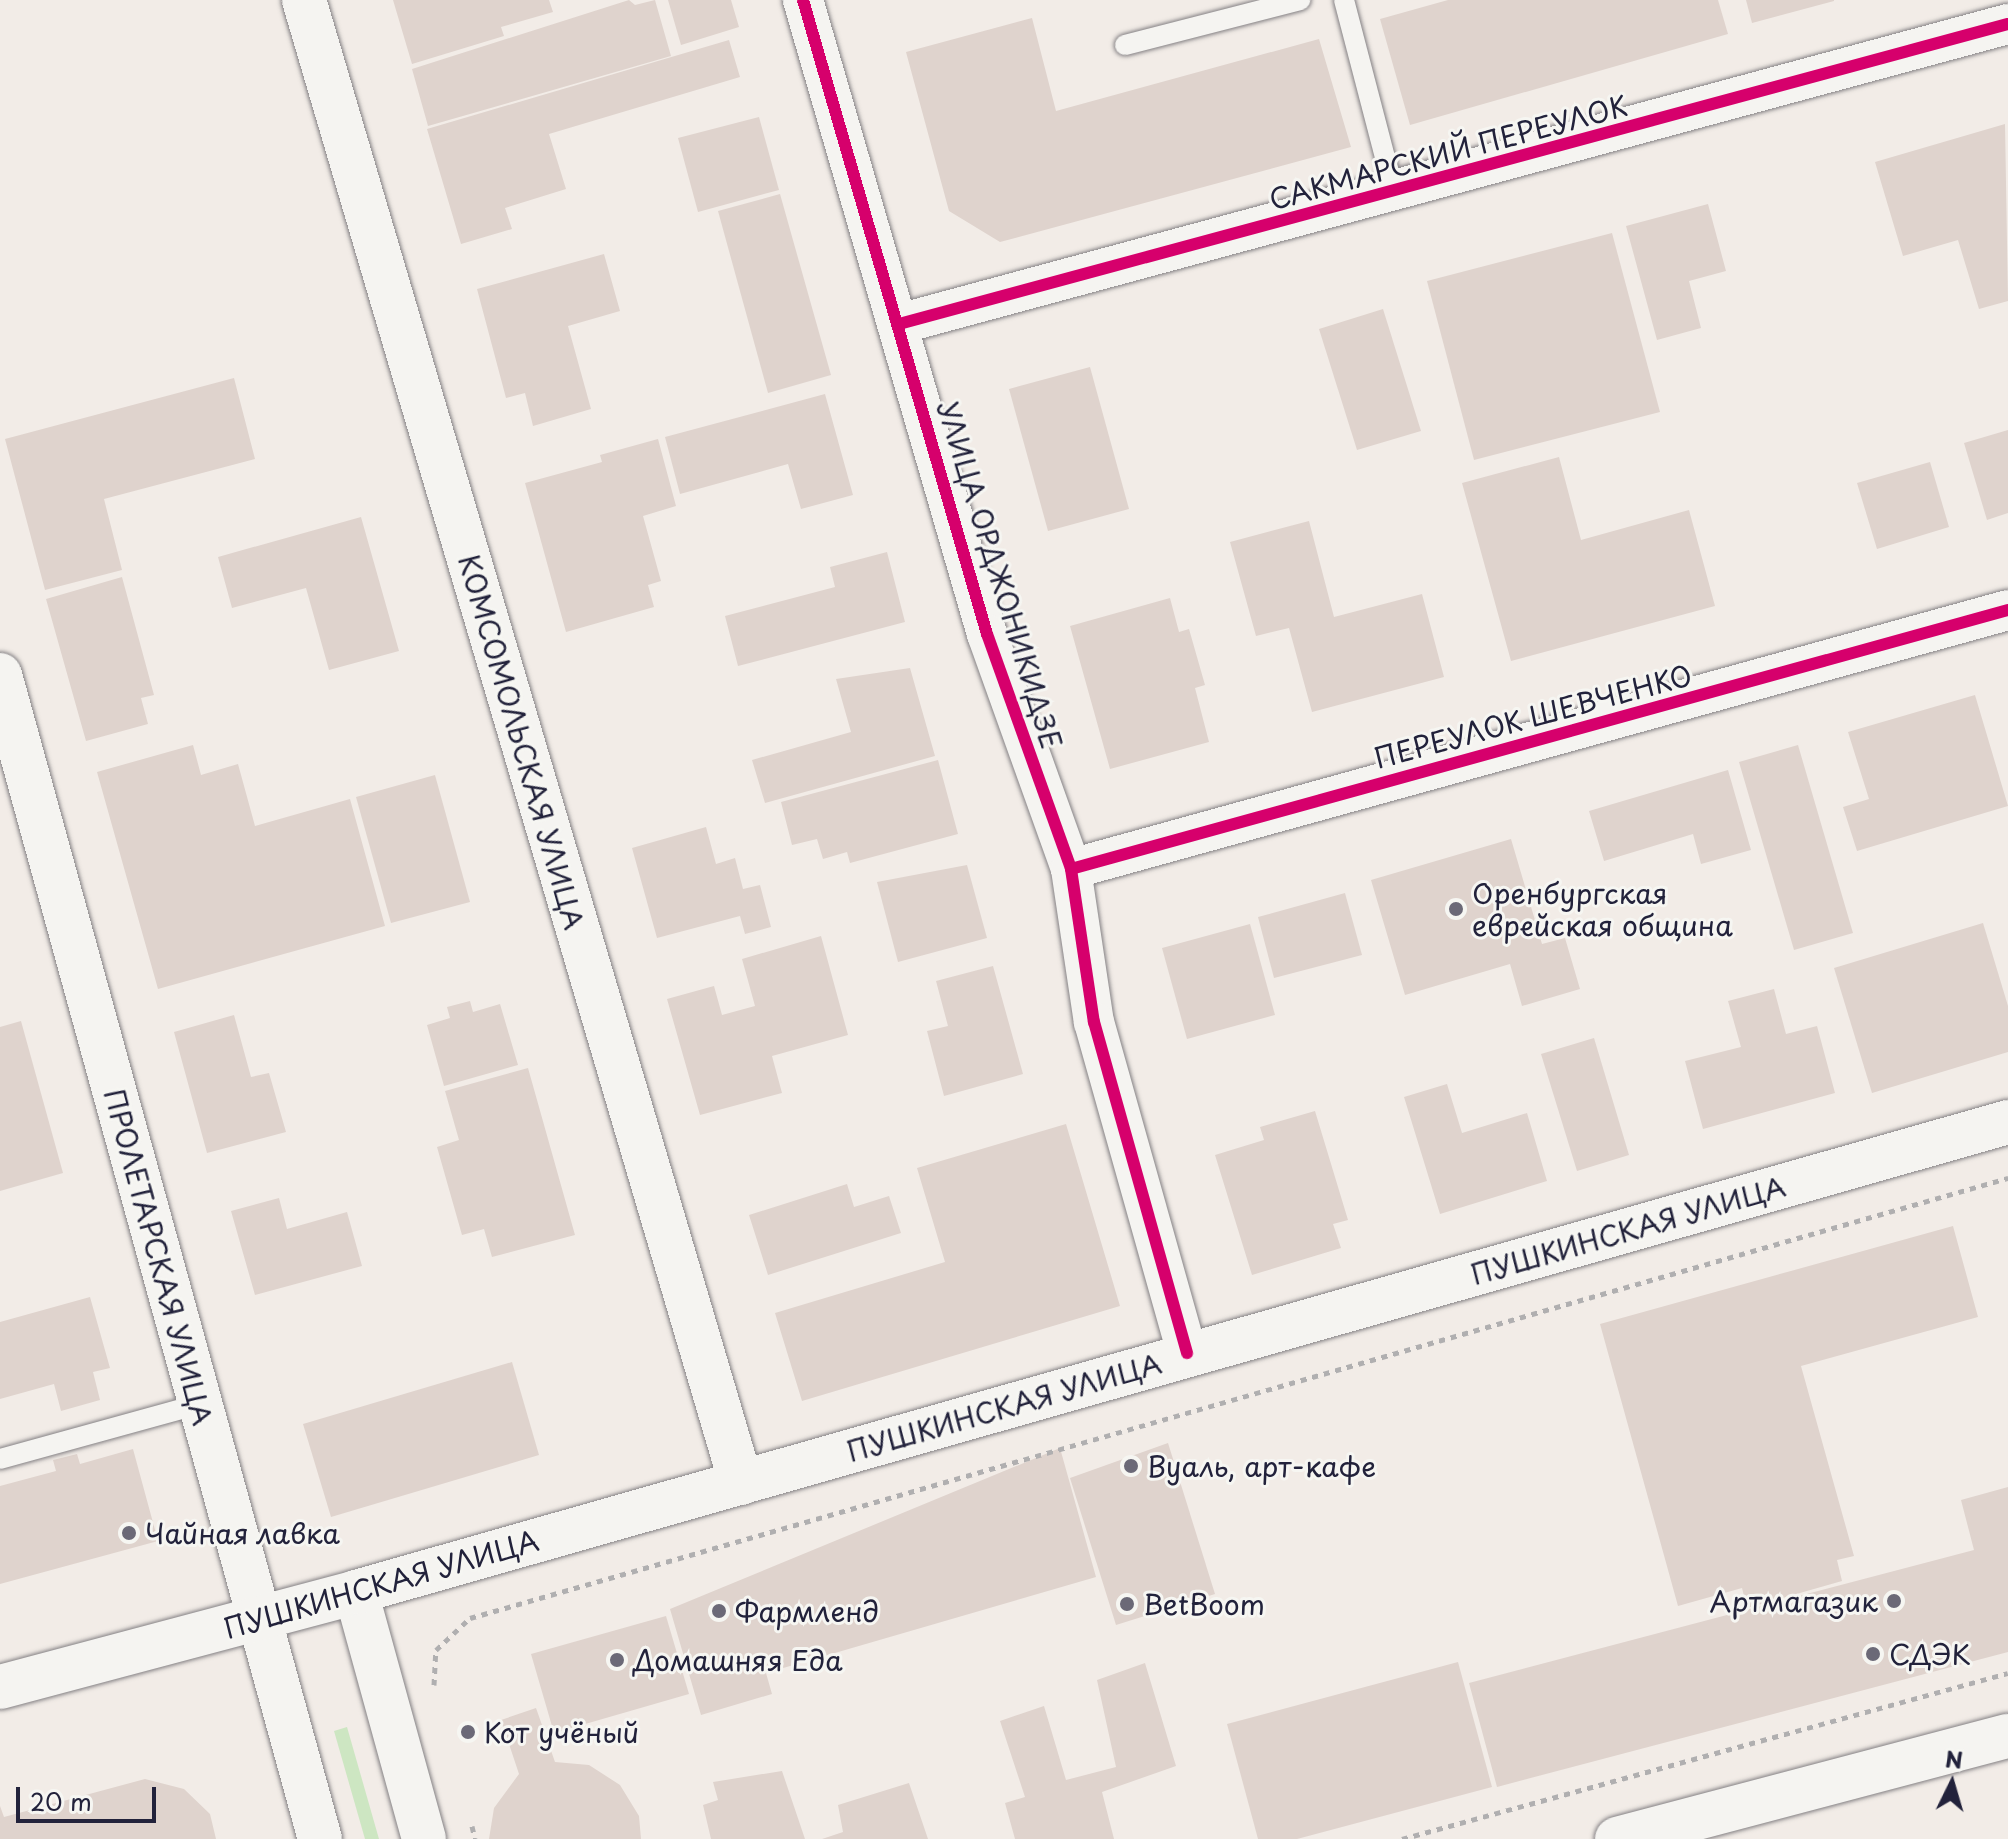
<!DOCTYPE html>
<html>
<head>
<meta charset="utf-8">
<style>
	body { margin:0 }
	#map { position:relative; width:2008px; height:1839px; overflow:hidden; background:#f2ece7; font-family:"Playpen Sans",sans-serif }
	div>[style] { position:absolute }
	.green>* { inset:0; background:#cde6c2 }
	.building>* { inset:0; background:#dfd3cd }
	.path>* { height:5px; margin-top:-2.5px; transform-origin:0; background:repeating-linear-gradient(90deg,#b0afb0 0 6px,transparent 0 12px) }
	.roads { filter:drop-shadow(0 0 2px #848184) drop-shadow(0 0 2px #848184) }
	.lane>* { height:20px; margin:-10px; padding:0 10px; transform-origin:10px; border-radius:10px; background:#f5f4f1 }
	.street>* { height:40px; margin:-20px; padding:0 20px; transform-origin:20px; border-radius:20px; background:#f5f4f1 }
	.secondary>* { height:44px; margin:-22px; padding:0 22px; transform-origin:22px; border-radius:22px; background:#f5f4f1 }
	.cycleway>* { height:12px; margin:-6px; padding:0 6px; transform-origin:6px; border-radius:6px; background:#d6006c }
	.dots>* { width:22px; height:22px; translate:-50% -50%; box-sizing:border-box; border:4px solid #f6f6f2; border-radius:50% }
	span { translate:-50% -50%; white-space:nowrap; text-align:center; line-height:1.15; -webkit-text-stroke:6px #f6f6f2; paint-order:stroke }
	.street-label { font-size:28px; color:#22223b }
	.poi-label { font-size:28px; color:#22223b }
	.left { translate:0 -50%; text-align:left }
	.right { translate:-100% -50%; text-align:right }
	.north { position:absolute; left:1912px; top:1743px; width:80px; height:80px; -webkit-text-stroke:6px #f6f6f2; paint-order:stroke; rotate:5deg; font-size:22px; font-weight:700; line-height:32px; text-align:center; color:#22223b }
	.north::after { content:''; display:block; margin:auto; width:28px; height:36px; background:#22223b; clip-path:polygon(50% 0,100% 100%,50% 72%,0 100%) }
	.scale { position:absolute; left:16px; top:1787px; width:140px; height:36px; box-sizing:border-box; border:4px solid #22223b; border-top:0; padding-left:10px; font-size:24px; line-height:28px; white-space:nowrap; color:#22223b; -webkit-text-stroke:6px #f6f6f2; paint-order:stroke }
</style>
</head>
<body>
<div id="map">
	<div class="green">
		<i style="clip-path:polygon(347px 1727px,379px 1839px,365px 1839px,334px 1731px)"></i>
	</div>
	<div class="building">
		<i style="clip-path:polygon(393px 0,549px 0,553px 12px,501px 27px,504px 36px,412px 64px)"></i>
		<i style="clip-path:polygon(629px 0,635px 5px,655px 0,671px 56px,428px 126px,412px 69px)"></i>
		<i style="clip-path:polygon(668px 0,731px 0,739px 27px,681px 45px)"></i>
		<i style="clip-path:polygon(1448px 0,1718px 0,1728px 34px,1410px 125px,1380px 19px)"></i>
		<i style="clip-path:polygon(1746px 0,1834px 0,1834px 1px,1752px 23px)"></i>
		<i style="clip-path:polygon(1032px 18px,1056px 111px,1319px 39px,1351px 147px,1000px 242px,949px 211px,906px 52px)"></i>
		<i style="clip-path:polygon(729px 40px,740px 77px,549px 134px,566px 189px,505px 208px,512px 229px,461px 244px,427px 129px)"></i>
		<i style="clip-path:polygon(759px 117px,779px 190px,698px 212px,678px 138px)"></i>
		<i style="clip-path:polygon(2005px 124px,2008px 301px,1979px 309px,1958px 240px,1903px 256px,1875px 162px)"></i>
		<i style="clip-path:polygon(780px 194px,831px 375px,768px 393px,718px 211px)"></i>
		<i style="clip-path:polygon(1708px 204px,1726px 271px,1689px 281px,1701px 328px,1657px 340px,1626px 226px)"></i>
		<i style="clip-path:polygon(1612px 233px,1660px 412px,1474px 460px,1427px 281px)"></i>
		<i style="clip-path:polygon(604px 254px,620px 311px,568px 326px,591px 409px,533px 426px,525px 393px,506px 398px,477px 289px)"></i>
		<i style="clip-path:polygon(1383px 309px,1421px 431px,1357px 450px,1319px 329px)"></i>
		<i style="clip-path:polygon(1090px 367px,1129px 509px,1048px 531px,1009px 389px)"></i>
		<i style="clip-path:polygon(234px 378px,255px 459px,104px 499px,122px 570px,45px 590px,5px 439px)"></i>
		<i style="clip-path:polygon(825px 394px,853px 495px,801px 509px,788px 464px,680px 494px,665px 437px)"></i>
		<i style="clip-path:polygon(2008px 430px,2008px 513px,1987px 520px,1964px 443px)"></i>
		<i style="clip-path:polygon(658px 439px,676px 506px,643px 516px,661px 581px,648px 585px,654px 607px,566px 632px,525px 483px,602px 462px,600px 455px)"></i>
		<i style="clip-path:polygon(1559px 457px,1581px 540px,1689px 510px,1715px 606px,1511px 661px,1462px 483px)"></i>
		<i style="clip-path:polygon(1930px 462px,1949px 527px,1877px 549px,1857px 483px)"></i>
		<i style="clip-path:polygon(361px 517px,399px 651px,329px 670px,306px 588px,232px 608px,218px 557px)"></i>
		<i style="clip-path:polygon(1309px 521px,1334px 617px,1422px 594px,1444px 677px,1312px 712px,1289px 628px,1256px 636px,1230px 542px)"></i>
		<i style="clip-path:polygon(887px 552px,905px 622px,738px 666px,725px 616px,835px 587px,830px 567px)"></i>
		<i style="clip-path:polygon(122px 577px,154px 695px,141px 698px,148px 724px,86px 741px,46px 599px)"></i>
		<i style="clip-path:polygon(1170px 598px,1179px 632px,1189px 629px,1205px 685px,1195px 688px,1209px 742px,1110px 769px,1070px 626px)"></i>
		<i style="clip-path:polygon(910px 668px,935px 756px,765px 803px,752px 760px,851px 732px,836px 679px)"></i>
		<i style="clip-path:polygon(1975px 695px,2008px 806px,1857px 851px,1843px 807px,1869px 799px,1848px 732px)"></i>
		<i style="clip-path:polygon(193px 745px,201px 775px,238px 764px,255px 826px,350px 799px,385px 926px,158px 989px,97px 772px)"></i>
		<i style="clip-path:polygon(1798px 745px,1853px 933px,1794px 950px,1739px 762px)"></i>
		<i style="clip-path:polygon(938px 760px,958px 834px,850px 863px,847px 852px,823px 859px,817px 839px,792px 845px,781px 802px)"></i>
		<i style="clip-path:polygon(1728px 770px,1751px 850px,1701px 864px,1693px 834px,1604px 861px,1589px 811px)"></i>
		<i style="clip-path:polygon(435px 775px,470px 902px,391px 923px,356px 797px)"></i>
		<i style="clip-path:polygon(706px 827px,716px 864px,735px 858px,743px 889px,760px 885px,771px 927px,745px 934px,740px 916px,657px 938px,632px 848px)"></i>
		<i style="clip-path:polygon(1511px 839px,1542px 944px,1565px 938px,1580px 989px,1522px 1006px,1510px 964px,1405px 995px,1371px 880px)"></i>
		<i style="clip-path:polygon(967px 865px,987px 938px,898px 962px,877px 882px)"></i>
		<i style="clip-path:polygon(1345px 893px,1362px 955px,1274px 978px,1258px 917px)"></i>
		<i style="clip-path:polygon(1983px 923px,2008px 1006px,2008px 1052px,1872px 1093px,1834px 968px)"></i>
		<i style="clip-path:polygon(1250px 924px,1275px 1015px,1187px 1039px,1162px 948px)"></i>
		<i style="clip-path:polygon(821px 936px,848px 1035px,772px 1056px,782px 1093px,700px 1115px,667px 999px,714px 986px,722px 1015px,755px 1006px,742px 959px)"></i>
		<i style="clip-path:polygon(993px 966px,1023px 1074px,944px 1096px,927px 1031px,948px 1026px,936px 981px)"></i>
		<i style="clip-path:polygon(1774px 989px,1786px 1034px,1817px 1026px,1835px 1093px,1703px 1129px,1685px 1061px,1741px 1047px,1728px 1001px)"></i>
		<i style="clip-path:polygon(470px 1001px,473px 1012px,500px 1004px,518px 1065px,444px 1086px,427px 1025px,450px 1018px,447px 1007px)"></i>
		<i style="clip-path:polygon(234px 1015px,251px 1077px,269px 1073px,286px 1132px,207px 1153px,174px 1032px)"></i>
		<i style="clip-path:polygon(21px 1021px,63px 1173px,0 1191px,0 1027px)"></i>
		<i style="clip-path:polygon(1594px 1038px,1629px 1155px,1577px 1171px,1541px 1054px)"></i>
		<i style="clip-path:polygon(528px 1068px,575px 1235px,492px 1257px,484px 1229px,462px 1235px,437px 1147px,459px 1140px,445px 1091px)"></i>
		<i style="clip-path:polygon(1447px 1084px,1462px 1133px,1527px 1113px,1547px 1181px,1440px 1214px,1404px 1097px)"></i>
		<i style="clip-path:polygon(1315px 1111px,1348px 1220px,1333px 1224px,1341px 1248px,1252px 1275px,1215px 1155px,1264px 1140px,1260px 1127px)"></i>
		<i style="clip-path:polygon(1066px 1124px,1120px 1306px,802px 1401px,775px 1313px,945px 1262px,917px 1168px)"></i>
		<i style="clip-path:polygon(847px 1184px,854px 1207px,889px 1196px,901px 1233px,768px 1275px,749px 1215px)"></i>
		<i style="clip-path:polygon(279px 1198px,287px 1229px,347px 1212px,362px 1266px,255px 1295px,231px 1211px)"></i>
		<i style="clip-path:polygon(1953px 1226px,1978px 1317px,1801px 1366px,1854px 1556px,1837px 1560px,1842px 1581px,1747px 1608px,1742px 1588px,1678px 1606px,1600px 1324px)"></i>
		<i style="clip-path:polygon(90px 1297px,110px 1368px,93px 1372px,100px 1400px,61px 1411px,54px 1384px,0 1399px,0 1322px)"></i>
		<i style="clip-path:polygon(512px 1362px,539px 1455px,331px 1517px,303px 1424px)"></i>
		<i style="clip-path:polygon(1168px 1443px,1215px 1594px,1116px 1625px,1070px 1478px)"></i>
		<i style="clip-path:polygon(1060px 1448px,1096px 1577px,766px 1673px,772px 1694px,701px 1715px,670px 1609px)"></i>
		<i style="clip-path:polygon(133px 1449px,158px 1541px,0 1584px,0 1486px,56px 1471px,53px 1460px,77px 1454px,80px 1464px)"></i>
		<i style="clip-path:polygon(2008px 1487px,2008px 1652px,1497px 1787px,1469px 1683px,1974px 1550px,1961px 1500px)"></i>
		<i style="clip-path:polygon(666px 1616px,689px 1694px,554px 1733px,531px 1654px)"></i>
		<i style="clip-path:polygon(1458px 1662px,1492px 1787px,1297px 1839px,1258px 1839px,1227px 1724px)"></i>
		<i style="clip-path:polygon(1145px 1663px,1176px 1766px,1102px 1792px,1114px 1839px,1015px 1839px,1005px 1803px,1025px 1797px,1000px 1721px,1044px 1706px,1066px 1780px,1116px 1767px,1097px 1680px)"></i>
		<i style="clip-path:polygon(536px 1708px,555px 1762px,589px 1765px,620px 1785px,639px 1816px,641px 1839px,489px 1839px,494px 1808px,519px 1774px,501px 1720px)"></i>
		<i style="clip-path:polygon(782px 1771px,805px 1839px,711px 1839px,703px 1805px,718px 1800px,713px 1782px)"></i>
		<i style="clip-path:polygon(145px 1779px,184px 1789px,210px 1814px,216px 1839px,0 1839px,0 1806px,4px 1817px)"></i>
		<i style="clip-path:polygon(909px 1783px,928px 1839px,822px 1839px,843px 1832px,838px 1805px)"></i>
	</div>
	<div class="path">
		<i style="left:434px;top:1685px;width:35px;rotate:-87deg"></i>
		<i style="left:436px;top:1650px;width:47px;rotate:-43.3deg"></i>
		<i style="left:470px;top:1618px;width:1600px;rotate:-15.97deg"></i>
		<i style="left:472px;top:1826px;width:13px;rotate:77deg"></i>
		<i style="left:1402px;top:1839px;width:628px;rotate:-15.32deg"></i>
	</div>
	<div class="roads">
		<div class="lane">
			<i style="left:1344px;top:0;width:198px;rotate:75.4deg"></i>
			<i style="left:1125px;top:45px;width:181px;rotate:-14.4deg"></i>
			<i style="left:0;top:1459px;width:206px;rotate:-15.4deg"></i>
		</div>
		<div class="street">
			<i style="left:803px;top:0;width:660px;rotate:73.82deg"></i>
			<i style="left:987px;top:634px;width:250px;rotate:70.3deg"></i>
			<i style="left:1071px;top:869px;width:155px;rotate:81.5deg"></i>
			<i style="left:1094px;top:1022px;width:344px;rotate:74.3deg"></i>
			<i style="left:899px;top:324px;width:1149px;rotate:-15.14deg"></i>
			<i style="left:1071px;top:869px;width:972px;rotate:-15.45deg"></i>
		</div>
		<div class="secondary">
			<i style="left:304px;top:0;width:1546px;rotate:73.58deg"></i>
			<i style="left:0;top:675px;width:1207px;rotate:74.63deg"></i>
			<i style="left:356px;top:1592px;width:256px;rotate:74.6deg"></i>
			<i style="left:0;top:1687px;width:368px;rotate:-14.9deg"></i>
			<i style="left:356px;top:1592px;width:1718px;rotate:-15.88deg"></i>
			<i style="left:1617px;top:1839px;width:404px;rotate:-14.8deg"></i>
		</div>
	</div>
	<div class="cycleway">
		<i style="left:803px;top:0;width:660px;rotate:73.82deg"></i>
		<i style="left:987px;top:634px;width:250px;rotate:70.3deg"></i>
		<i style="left:1071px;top:869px;width:155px;rotate:81.5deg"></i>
		<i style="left:1094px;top:1022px;width:344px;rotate:74.3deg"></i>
		<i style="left:899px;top:324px;width:1149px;rotate:-15.14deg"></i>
		<i style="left:1071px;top:869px;width:972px;rotate:-15.45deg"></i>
	</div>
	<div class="dots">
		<i style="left:1456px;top:909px;background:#6b6977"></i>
		<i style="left:1131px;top:1466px;background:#6b6977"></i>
		<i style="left:129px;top:1533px;background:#6b6977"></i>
		<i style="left:1894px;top:1601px;background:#6b6977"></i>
		<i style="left:1127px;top:1604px;background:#6b6977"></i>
		<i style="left:719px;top:1611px;background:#6b6977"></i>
		<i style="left:1873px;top:1654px;background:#6b6977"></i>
		<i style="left:617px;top:1660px;background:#6b6977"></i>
		<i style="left:468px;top:1732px;background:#6b6977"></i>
	</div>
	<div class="street-label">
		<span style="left:1448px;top:152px;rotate:-15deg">САКМАРСКИЙ ПЕРЕУЛОК</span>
		<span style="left:1000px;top:575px;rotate:73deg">УЛИЦА ОРДЖОНИКИДЗЕ</span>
		<span style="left:1533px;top:716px;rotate:-15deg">ПЕРЕУЛОК ШЕВЧЕНКО</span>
		<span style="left:522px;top:742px;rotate:74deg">КОМСОМОЛЬСКАЯ УЛИЦА</span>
		<span style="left:1628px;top:1230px;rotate:-16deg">ПУШКИНСКАЯ УЛИЦА</span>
		<span style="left:159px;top:1257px;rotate:75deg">ПРОЛЕТАРСКАЯ УЛИЦА</span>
		<span style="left:1004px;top:1407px;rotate:-16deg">ПУШКИНСКАЯ УЛИЦА</span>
		<span style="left:381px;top:1584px;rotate:-16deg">ПУШКИНСКАЯ УЛИЦА</span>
	</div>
	<div class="poi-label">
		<span class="left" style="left:1472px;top:909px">Оренбургская<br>еврейская община</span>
		<span class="left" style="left:1147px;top:1466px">Вуаль, арт-кафе</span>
		<span class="left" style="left:145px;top:1533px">Чайная лавка</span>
		<span class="right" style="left:1878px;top:1601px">Артмагазик</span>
		<span class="left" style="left:1143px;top:1604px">BetBoom</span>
		<span class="left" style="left:735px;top:1611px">Фармленд</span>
		<span class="left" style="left:1889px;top:1654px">СДЭК</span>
		<span class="left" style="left:633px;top:1660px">Домашняя Еда</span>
		<span class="left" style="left:484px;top:1732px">Кот учёный</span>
	</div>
	<div class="north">N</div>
	<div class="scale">20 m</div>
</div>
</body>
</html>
